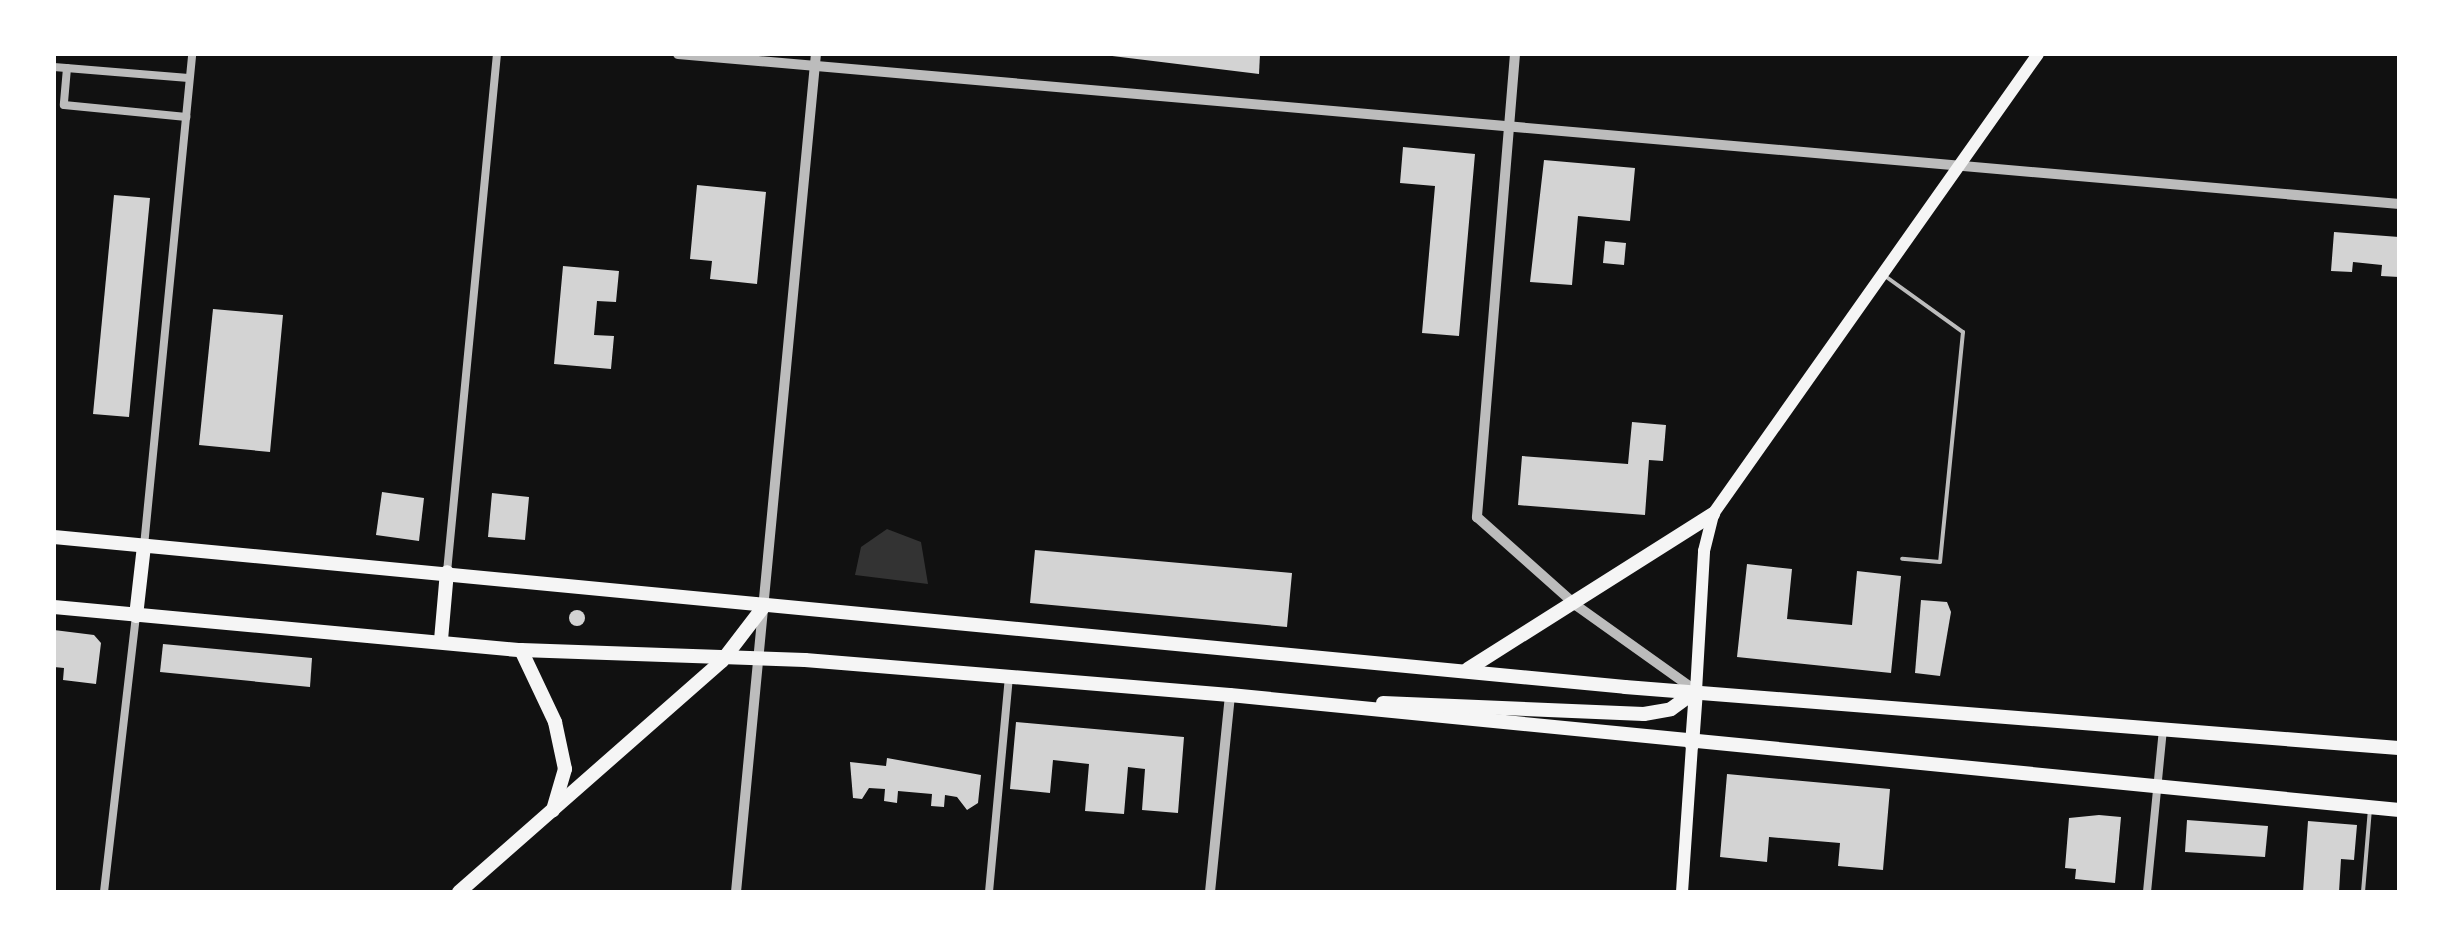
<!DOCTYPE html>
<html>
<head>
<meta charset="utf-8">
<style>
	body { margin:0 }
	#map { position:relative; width:2453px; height:946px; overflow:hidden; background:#111; font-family:"Open Sans",sans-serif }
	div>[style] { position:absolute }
	.water>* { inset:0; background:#333 }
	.building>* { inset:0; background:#d3d3d3 }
	.round { border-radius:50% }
	.service>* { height:4px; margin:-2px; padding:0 2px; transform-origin:2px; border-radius:2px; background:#bcbcbc }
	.minor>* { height:8px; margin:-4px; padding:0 4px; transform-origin:4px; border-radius:4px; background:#bcbcbc }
	.tertiary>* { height:10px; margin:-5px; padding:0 5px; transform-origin:5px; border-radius:5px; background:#bcbcbc }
	.secondary>* { height:12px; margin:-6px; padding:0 6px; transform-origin:6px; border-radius:6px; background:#f5f5f5 }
	.primary>* { height:14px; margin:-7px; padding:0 7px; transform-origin:7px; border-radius:7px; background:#f5f5f5 }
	span { translate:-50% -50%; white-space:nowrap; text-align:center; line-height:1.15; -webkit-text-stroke:6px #fff; paint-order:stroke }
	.frame { position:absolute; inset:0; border:56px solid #fff; pointer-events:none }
</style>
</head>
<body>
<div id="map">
	<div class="water">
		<i style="clip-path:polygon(887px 529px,921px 542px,928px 584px,855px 575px,861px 547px)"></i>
	</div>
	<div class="building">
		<i style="clip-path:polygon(1096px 54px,1260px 54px,1259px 74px)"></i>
		<i style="clip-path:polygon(1403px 147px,1475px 154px,1459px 336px,1422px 333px,1435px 186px,1400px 183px)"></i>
		<i style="clip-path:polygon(1544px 160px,1635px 168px,1630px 221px,1578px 216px,1572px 285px,1530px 282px)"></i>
		<i style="clip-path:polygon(697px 185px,766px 192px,757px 284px,710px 279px,712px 261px,690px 259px)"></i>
		<i style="clip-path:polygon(114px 195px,150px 198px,129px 417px,93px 414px)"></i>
		<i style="clip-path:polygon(2334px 232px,2399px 237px,2399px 277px,2381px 276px,2382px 265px,2353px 262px,2352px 272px,2331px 271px)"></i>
		<i style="clip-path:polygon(1605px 241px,1626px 243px,1624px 265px,1603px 263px)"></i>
		<i style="clip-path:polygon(563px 266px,619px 271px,616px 302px,597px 301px,594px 335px,614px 336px,611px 369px,554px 364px)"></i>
		<i style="clip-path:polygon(213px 309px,283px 315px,270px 452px,199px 445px)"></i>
		<i style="clip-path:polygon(1632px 422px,1666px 425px,1663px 461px,1649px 460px,1645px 515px,1518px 505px,1522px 456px,1628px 464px)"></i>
		<i style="clip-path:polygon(382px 492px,424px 498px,419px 541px,376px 535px)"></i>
		<i style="clip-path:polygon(492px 493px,529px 497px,525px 540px,488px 537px)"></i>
		<i style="clip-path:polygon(1035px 550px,1292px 573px,1287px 627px,1030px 603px)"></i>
		<i style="clip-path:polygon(1747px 564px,1792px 569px,1787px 619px,1852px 625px,1857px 571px,1901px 576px,1891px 673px,1737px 657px)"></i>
		<i style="clip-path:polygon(1921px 600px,1947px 602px,1951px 612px,1940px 676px,1915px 673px)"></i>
		<i class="round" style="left:569px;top:610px;width:16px;height:16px"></i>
		<i style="clip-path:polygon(54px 630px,94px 635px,101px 643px,96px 684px,63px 680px,64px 668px,54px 667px)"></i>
		<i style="clip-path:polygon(163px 644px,312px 658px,310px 687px,160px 672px)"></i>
		<i style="clip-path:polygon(1016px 722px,1184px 737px,1178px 813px,1142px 810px,1145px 769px,1128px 767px,1124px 814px,1085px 811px,1089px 764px,1053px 760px,1050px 793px,1010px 789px)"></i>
		<i style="clip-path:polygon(887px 758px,981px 775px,978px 803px,967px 810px,957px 797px,945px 795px,944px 807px,931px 806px,932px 794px,898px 791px,897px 803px,884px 801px,885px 789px,869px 788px,862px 799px,853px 798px,850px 762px,886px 766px)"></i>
		<i style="clip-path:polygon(1727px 774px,1890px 789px,1883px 870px,1838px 866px,1840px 843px,1769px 837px,1767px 862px,1720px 857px)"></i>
		<i style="clip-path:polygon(2099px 815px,2121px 817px,2115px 883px,2075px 879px,2076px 869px,2065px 868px,2069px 818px)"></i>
		<i style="clip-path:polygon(2187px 820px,2268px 826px,2265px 857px,2185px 852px)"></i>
		<i style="clip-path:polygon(2308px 821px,2357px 825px,2354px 860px,2341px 859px,2339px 892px,2303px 892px)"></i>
	</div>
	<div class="service">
		<i style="left:1885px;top:276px;width:96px;rotate:35.7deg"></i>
		<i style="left:1963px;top:332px;width:231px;rotate:95.7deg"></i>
		<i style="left:1940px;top:562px;width:38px;rotate:-175deg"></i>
		<i style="left:2363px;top:892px;width:83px;rotate:-85.2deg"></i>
	</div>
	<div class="minor">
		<i style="left:54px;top:67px;width:135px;rotate:4.7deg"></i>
		<i style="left:67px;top:68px;width:37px;rotate:95deg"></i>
		<i style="left:64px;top:105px;width:123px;rotate:5.6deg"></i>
		<i style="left:144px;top:546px;width:494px;rotate:-84.4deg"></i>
		<i style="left:447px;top:572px;width:520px;rotate:-84.49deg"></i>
		<i style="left:104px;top:892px;width:278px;rotate:-83.4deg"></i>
		<i style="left:989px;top:892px;width:215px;rotate:-84.7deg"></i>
		<i style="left:2147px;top:892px;width:164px;rotate:-84.4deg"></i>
	</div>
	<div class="tertiary">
		<i style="left:678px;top:54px;width:1728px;rotate:4.98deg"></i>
		<i style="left:1515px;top:54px;width:465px;rotate:94.7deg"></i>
		<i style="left:1477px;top:517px;width:134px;rotate:41.7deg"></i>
		<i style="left:1577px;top:606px;width:146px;rotate:35.5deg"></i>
		<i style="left:736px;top:892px;width:842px;rotate:-84.55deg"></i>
		<i style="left:1210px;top:892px;width:198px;rotate:-84.2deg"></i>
	</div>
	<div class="secondary">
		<i style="left:1696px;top:691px;width:140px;rotate:-86.7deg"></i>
		<i style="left:1704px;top:551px;width:38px;rotate:-76deg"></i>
		<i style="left:1713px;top:514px;width:563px;rotate:-54.76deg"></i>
		<i style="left:1682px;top:892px;width:147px;rotate:-86.1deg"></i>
	</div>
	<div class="primary">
		<i style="left:54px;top:537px;width:1578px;rotate:5.45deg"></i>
		<i style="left:1625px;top:687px;width:776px;rotate:4.51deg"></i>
		<i style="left:54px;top:607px;width:469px;rotate:5.3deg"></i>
		<i style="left:521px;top:650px;width:284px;rotate:2deg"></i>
		<i style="left:805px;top:660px;width:426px;rotate:4.7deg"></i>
		<i style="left:1230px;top:695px;width:1175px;rotate:5.62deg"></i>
		<i style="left:136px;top:616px;width:70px;rotate:-83.5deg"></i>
		<i style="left:441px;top:640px;width:68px;rotate:-85deg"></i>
		<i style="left:521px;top:650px;width:80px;rotate:64.7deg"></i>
		<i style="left:555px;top:722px;width:48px;rotate:78deg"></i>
		<i style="left:565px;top:769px;width:43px;rotate:106.3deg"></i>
		<i style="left:1468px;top:669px;width:290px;rotate:-32.3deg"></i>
		<i style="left:1383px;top:703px;width:261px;rotate:2.4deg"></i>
		<i style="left:1644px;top:714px;width:27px;rotate:-10deg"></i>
		<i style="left:1671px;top:709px;width:31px;rotate:-36deg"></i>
		<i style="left:1692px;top:745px;width:54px;rotate:-85.8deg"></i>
		<i style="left:459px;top:892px;width:350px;rotate:-41.3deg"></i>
		<i style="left:722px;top:661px;width:69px;rotate:-52.6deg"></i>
	</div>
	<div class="frame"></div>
</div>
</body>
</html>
